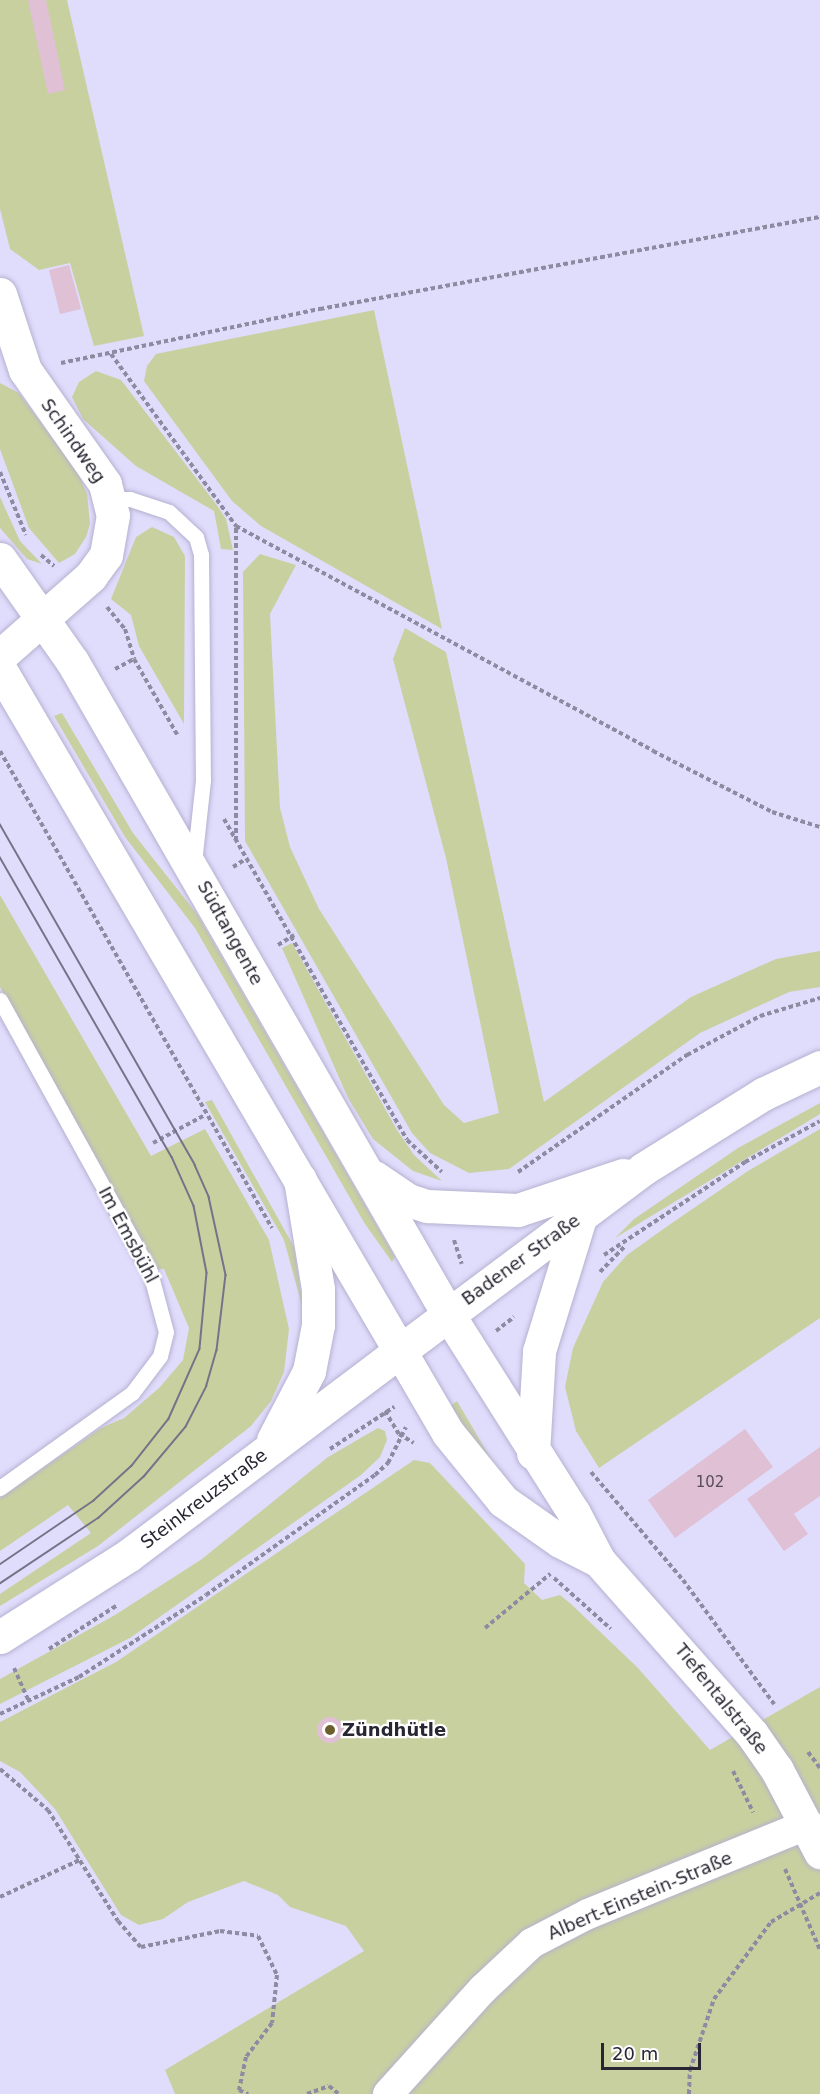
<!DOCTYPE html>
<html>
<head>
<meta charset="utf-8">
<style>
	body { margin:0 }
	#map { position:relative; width:820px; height:2094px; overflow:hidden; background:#e0dcfc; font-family:"DejaVu Sans",sans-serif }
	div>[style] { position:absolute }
	.green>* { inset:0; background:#c9d0a0 }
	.building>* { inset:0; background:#dfc0d4 }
	.round { border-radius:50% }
	.path>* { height:4px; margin-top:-2px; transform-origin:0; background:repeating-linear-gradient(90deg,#8d8aa1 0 4.5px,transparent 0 7.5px) }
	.roads { filter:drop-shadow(0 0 2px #b5b1d0) drop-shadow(0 0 2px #b5b1d0) }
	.lane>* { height:15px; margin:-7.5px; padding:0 7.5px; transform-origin:7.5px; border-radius:7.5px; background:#fff }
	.street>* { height:30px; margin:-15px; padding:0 15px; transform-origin:15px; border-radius:15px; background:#fff }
	.secondary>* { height:33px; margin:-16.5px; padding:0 16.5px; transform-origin:16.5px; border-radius:16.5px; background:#fff }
	.primary>* { height:33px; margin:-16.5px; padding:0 16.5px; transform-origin:16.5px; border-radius:16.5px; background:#fff }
	.tram>* { height:1.5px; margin:-0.75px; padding:0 0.75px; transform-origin:0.75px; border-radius:0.75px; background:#767388 }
	.dots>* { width:16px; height:16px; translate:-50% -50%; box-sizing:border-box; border:3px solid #fff; border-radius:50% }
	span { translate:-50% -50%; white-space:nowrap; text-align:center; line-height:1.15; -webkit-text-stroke:4.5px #fff; paint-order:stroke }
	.number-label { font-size:15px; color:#564c5a }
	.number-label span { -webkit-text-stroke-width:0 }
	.street-label { font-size:18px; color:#282632 }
	.poi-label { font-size:18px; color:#282632; font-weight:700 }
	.left { translate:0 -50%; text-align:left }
	.scale { position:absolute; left:601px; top:2043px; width:100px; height:27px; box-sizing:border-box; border:3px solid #282632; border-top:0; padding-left:8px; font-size:18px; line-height:21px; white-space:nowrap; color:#282632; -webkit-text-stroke:4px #fff; paint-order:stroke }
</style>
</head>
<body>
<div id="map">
	<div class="green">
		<i style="clip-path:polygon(0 0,67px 0,144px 336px,94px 346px,70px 263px,39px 270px,10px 249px,0 209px)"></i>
		<i style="clip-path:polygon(374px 310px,442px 629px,261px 526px,232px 501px,144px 381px,147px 366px,156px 354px)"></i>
		<i style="clip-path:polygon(96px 371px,121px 380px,216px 504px,226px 519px,233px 550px,221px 549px,214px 511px,136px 466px,83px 419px,72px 397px,79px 382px)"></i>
		<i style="clip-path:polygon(0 383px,19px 393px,78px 473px,87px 494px,90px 524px,86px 537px,75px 554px,59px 563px,29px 528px,0 449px)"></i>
		<i style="clip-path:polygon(0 497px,20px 541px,42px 564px,27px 559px,0 528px)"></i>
		<i style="clip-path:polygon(152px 527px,174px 537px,185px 556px,184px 724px,139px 646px,131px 615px,111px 599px,136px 537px)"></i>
		<i style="clip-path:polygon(260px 554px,296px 565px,270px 614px,280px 808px,290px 847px,319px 909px,444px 1105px,464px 1123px,499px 1113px,446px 858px,393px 659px,405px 628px,446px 652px,544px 1102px,691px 997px,776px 959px,820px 951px,820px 987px,789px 992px,700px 1033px,509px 1169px,469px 1173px,430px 1153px,412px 1133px,245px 841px,243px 572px)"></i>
		<i style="clip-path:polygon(62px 713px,133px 833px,197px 914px,395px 1257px,392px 1262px,365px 1224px,195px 928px,125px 837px,54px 716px)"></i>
		<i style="clip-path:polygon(0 895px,151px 1156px,205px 1129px,269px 1240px,289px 1329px,284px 1372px,271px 1401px,251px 1426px,98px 1546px,0 1606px,0 1594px,91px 1533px,68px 1505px,0 1551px,0 1498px,101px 1428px,124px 1418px,159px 1388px,183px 1360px,189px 1328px,164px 1269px,158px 1269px,109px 1186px,0 987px)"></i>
		<i style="clip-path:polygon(292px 943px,397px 1130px,414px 1155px,442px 1181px,413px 1171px,373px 1139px,348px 1098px,282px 948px)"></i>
		<i style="clip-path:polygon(212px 1100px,294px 1247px,304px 1313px,284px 1240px,205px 1102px)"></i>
		<i style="clip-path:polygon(820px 1103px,820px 1114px,615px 1238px,634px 1219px,738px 1148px)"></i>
		<i style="clip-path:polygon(820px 1129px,820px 1318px,599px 1468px,576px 1431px,565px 1387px,573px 1348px,603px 1282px,627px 1255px,669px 1225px,748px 1171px)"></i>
		<i style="clip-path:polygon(457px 1401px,491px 1459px,515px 1495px,449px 1407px)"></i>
		<i style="clip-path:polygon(378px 1428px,385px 1431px,387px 1440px,380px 1457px,361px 1475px,130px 1638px,0 1704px,0 1679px,115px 1615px,202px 1559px,328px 1457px)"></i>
		<i style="clip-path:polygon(414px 1460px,430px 1463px,525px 1564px,524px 1583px,542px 1600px,560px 1595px,571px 1604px,638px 1668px,710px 1750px,820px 1687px,820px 2094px,175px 2094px,165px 2070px,364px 1951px,346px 1926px,290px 1907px,278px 1895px,244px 1881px,188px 1902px,163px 1919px,139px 1925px,121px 1915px,55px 1809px,20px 1772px,0 1761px,0 1722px,116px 1662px)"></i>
	</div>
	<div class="building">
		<i style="clip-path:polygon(28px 0,46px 0,65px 90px,48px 94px)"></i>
		<i style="clip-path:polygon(69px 265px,81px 309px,60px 314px,49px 270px)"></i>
		<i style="clip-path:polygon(745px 1429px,773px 1467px,675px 1538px,648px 1500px)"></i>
		<i style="clip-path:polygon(820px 1447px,820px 1496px,794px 1514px,808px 1534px,784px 1551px,747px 1499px)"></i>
		<i class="round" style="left:317px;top:1717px;width:26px;height:26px"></i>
	</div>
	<div class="path">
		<i style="left:111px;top:354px;width:213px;rotate:54deg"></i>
		<i style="left:236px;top:526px;width:474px;rotate:28.3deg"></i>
		<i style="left:653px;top:751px;width:134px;rotate:27.1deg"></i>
		<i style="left:772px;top:812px;width:50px;rotate:17.4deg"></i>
		<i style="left:61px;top:363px;width:265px;rotate:-11.8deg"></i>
		<i style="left:320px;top:309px;width:508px;rotate:-10.43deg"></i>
		<i style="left:0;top:472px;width:68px;rotate:67.6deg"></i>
		<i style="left:41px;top:555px;width:17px;rotate:40deg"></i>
		<i style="left:107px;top:607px;width:28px;rotate:51deg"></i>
		<i style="left:125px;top:629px;width:31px;rotate:73deg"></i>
		<i style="left:134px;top:659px;width:89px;rotate:60.3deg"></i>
		<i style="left:115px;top:669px;width:21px;rotate:-28deg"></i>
		<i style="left:0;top:751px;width:549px;rotate:60.31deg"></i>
		<i style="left:224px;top:819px;width:369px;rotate:60.3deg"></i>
		<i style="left:407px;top:1140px;width:47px;rotate:42.4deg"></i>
		<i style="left:236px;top:840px;width:313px;rotate:-90deg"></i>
		<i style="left:233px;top:867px;width:15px;rotate:-32deg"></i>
		<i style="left:278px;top:945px;width:19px;rotate:-32deg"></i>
		<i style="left:153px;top:1143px;width:59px;rotate:-28.3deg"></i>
		<i style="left:518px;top:1172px;width:206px;rotate:-34.7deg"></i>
		<i style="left:687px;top:1055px;width:83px;rotate:-28.1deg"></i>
		<i style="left:760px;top:1016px;width:63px;rotate:-16.7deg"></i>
		<i style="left:454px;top:1240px;width:25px;rotate:72deg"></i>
		<i style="left:604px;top:1255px;width:169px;rotate:-33.4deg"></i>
		<i style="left:745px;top:1162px;width:85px;rotate:-28.7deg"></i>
		<i style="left:600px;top:1272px;width:37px;rotate:-46deg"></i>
		<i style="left:496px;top:1331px;width:23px;rotate:-38deg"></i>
		<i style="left:385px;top:1411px;width:27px;rotate:59deg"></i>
		<i style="left:399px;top:1434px;width:17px;rotate:31deg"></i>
		<i style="left:330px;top:1449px;width:77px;rotate:-33.3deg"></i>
		<i style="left:591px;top:1472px;width:142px;rotate:49.6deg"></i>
		<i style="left:683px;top:1580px;width:154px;rotate:53.7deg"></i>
		<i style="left:554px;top:1578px;width:76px;rotate:41.8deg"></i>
		<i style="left:485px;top:1628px;width:85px;rotate:-39.7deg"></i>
		<i style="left:49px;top:1649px;width:80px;rotate:-32.7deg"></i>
		<i style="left:14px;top:1668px;width:37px;rotate:66deg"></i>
		<i style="left:0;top:1714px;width:87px;rotate:-25.1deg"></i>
		<i style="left:79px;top:1677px;width:151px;rotate:-32.8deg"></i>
		<i style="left:206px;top:1595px;width:207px;rotate:-35.4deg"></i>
		<i style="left:375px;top:1475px;width:18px;rotate:-43deg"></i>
		<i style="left:388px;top:1463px;width:40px;rotate:-63.4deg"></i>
		<i style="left:808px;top:1752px;width:20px;rotate:53deg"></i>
		<i style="left:0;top:1769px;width:63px;rotate:40.5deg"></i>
		<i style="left:48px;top:1810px;width:131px;rotate:57.8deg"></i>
		<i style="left:118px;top:1921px;width:35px;rotate:49deg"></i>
		<i style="left:141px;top:1947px;width:81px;rotate:-11.4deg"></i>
		<i style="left:220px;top:1931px;width:38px;rotate:7deg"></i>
		<i style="left:258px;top:1936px;width:43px;rotate:64deg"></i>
		<i style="left:277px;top:1975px;width:48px;rotate:95.9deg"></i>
		<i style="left:272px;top:2023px;width:43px;rotate:127.4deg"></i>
		<i style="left:246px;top:2057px;width:34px;rotate:102deg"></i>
		<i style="left:239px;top:2090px;width:10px;rotate:24deg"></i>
		<i style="left:733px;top:1771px;width:46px;rotate:64deg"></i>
		<i style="left:785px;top:1869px;width:88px;rotate:66.6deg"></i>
		<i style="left:0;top:1897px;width:90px;rotate:-24.9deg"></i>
		<i style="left:307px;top:2094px;width:23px;rotate:-20deg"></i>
		<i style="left:329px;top:2086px;width:13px;rotate:39deg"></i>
		<i style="left:689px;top:2094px;width:24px;rotate:-88deg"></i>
		<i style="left:690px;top:2070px;width:75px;rotate:-71.3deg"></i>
		<i style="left:714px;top:1999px;width:96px;rotate:-53.5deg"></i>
		<i style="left:771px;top:1922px;width:57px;rotate:-30.6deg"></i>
	</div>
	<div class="roads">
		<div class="lane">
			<i style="left:110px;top:499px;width:20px"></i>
			<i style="left:130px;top:499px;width:41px;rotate:18.4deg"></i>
			<i style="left:169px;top:512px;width:37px;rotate:43deg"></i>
			<i style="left:196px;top:537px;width:19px;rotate:74deg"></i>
			<i style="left:201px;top:555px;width:225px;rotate:89.5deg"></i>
			<i style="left:203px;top:780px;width:83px;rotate:96.2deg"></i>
			<i style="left:0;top:1000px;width:311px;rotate:61.1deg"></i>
			<i style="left:150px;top:1272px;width:62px;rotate:75.1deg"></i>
			<i style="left:166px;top:1332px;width:25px;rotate:104deg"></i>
			<i style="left:160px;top:1356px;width:46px;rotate:127.1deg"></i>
			<i style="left:132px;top:1393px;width:163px;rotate:144.3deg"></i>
		</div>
		<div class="street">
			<i style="left:388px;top:2094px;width:142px;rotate:-47.9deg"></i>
			<i style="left:483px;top:1989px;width:67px;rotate:-43.2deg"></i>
			<i style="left:532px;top:1943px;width:63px;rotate:-27.4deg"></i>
			<i style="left:588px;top:1914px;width:238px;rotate:-22.2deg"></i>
		</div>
		<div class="secondary">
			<i style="left:0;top:294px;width:80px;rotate:71.8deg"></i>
			<i style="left:25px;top:370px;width:139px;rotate:54.9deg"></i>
			<i style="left:105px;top:484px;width:32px;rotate:76deg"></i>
			<i style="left:113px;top:515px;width:41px;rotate:99.9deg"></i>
			<i style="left:106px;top:555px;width:26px;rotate:126deg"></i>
			<i style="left:91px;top:576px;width:121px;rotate:138.7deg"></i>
			<i style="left:448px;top:1314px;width:236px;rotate:57.7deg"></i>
			<i style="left:574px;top:1513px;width:54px;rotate:62.5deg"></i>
			<i style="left:599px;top:1561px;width:231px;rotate:48.5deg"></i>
			<i style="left:752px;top:1734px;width:44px;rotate:55.2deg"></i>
			<i style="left:777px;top:1770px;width:93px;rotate:62.3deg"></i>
			<i style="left:273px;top:1440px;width:78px;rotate:-62.4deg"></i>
			<i style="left:309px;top:1371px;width:47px;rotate:-78.9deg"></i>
			<i style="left:318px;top:1325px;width:36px;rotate:-90deg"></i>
			<i style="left:318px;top:1289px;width:111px;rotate:-99.3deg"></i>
			<i style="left:533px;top:1453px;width:102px;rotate:-86.6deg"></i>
			<i style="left:539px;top:1351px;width:139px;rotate:-72.9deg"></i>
			<i style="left:0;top:1637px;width:153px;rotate:-32.4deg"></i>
			<i style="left:129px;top:1555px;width:339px;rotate:-37deg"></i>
			<i style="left:400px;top:1351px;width:95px;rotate:59.7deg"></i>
			<i style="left:448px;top:1433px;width:87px;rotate:51deg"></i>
			<i style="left:503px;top:1501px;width:70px;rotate:35.1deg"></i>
			<i style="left:560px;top:1541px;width:44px;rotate:27.1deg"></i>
		</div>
		<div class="primary">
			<i style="left:0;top:559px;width:125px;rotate:54.8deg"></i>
			<i style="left:72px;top:661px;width:754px;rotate:60.07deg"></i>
			<i style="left:0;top:669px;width:791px;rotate:59.61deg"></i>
			<i style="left:400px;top:1351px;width:304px;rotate:-36.8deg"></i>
			<i style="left:643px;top:1169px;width:142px;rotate:-32deg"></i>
			<i style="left:763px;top:1094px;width:63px;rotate:-25.3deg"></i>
			<i style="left:374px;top:1177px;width:41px;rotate:34.1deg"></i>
			<i style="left:408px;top:1200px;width:20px;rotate:18deg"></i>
			<i style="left:427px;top:1206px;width:91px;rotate:2.5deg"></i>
			<i style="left:518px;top:1210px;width:111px;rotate:-18.4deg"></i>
		</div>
	</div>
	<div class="tram">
		<i style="left:0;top:824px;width:393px;rotate:60.2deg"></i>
		<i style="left:195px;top:1165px;width:35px;rotate:66deg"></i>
		<i style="left:209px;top:1197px;width:80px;rotate:77.7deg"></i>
		<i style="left:226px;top:1275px;width:76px;rotate:96.8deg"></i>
		<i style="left:217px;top:1350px;width:37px;rotate:106deg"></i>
		<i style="left:207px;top:1386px;width:46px;rotate:117.1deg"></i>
		<i style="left:186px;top:1427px;width:65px;rotate:130deg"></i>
		<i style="left:144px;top:1477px;width:61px;rotate:137.7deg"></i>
		<i style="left:99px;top:1518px;width:119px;rotate:146.3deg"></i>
		<i style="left:0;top:857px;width:346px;rotate:60.2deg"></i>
		<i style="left:172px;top:1157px;width:54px;rotate:65.8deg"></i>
		<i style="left:194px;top:1206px;width:68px;rotate:79deg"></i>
		<i style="left:207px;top:1273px;width:76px;rotate:95.3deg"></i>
		<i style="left:200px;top:1349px;width:77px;rotate:113.9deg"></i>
		<i style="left:169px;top:1419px;width:60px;rotate:128.2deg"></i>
		<i style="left:132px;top:1466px;width:52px;rotate:137.4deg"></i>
		<i style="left:94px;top:1501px;width:114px;rotate:145.8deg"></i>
	</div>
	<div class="dots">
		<i style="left:330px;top:1730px;background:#6b602d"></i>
	</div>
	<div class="number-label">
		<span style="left:710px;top:1483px">102</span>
	</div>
	<div class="street-label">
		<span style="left:73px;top:441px;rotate:55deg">Schindweg</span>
		<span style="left:230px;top:933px;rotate:61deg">Südtangente</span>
		<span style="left:128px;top:1235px;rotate:62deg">Im Emsbühl</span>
		<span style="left:521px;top:1260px;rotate:-36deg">Badener Straße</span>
		<span style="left:204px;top:1499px;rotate:-37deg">Steinkreuzstraße</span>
		<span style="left:721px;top:1699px;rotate:51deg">Tiefentalstraße</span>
		<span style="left:640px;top:1896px;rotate:-23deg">Albert-Einstein-Straße</span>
	</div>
	<div class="poi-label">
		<span class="left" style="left:342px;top:1730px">Zündhütle</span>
	</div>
	<div class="scale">20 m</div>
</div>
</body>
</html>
